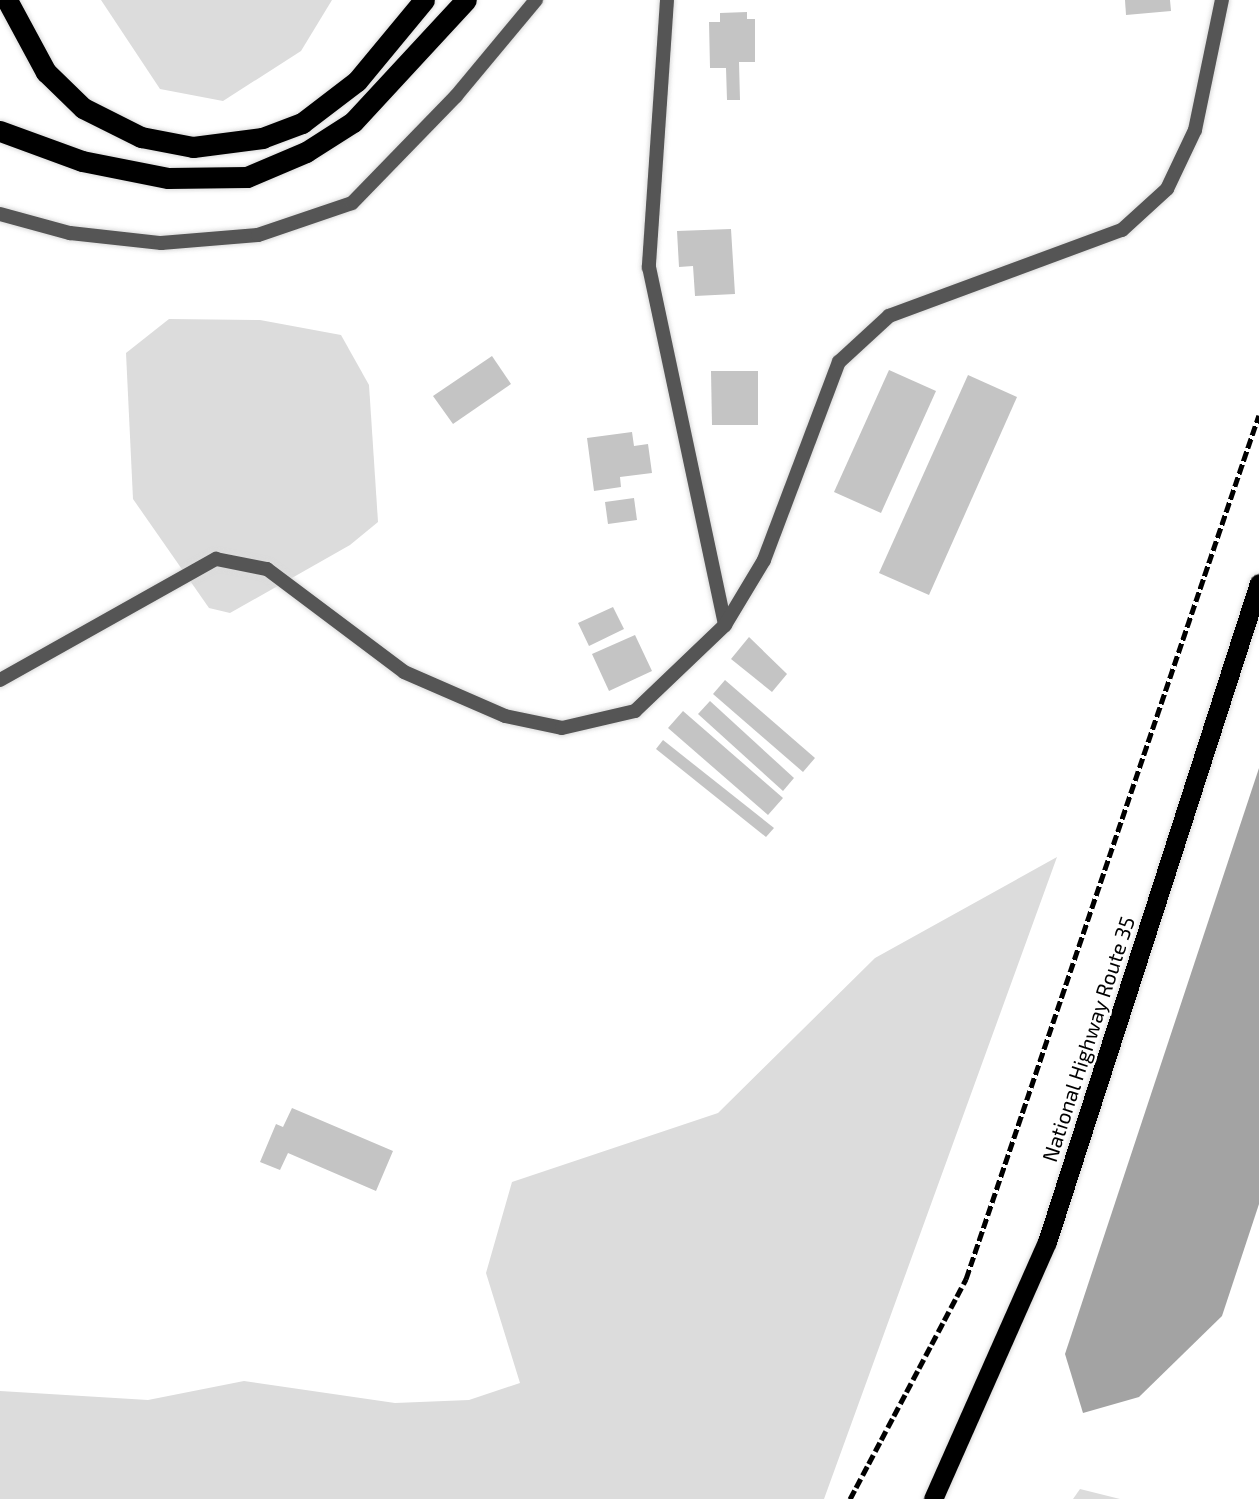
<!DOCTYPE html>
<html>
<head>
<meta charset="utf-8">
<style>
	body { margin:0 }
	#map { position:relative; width:1259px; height:1499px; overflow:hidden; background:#fff; font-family:"Exo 2",sans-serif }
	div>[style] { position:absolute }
	.green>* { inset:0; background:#dcdcdc }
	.water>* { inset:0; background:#a3a3a3 }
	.building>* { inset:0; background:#c4c4c4 }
	.roads { filter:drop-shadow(0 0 2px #dbdbdb) drop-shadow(0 0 2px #dbdbdb) }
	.minor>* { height:14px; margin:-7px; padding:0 7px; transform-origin:7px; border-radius:7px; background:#555 }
	.trunk>* { height:19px; margin:-9.5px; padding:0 9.5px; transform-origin:9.5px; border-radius:9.5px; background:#000 }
	.motorway>* { height:21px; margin:-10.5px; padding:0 10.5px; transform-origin:10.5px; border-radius:10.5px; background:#000 }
	.rail>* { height:5px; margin-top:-2.5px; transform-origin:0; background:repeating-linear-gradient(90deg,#000 0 10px,transparent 0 13.5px) }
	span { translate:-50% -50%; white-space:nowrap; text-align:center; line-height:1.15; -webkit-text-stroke:5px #fff; paint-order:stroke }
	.street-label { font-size:21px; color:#000 }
</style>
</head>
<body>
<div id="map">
	<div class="green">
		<i style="clip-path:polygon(101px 0,332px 0,301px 51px,223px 101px,160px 89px)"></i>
		<i style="clip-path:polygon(169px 319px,260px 320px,341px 335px,369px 385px,378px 522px,350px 545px,230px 613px,209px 608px,133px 499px,126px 353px)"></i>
		<i style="clip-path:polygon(1057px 857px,824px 1499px,0 1499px,0 1391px,148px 1400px,244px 1381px,395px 1403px,469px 1400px,520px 1383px,486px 1273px,512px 1182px,718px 1113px,875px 958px)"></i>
		<i style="clip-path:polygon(1080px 1489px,1120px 1499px,1073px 1499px)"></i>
	</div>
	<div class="water">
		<i style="clip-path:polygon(1259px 768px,1259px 1204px,1222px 1316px,1139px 1397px,1083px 1413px,1065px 1354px)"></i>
	</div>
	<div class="building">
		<i style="clip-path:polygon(1125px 0,1170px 0,1171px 11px,1126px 15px)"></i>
		<i style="clip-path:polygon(747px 12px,747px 19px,755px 19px,755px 62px,739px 62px,740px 100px,727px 100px,726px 68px,710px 68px,709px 22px,720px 22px,720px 13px)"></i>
		<i style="clip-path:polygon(731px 229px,735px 294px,695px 296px,693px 266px,679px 267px,677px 231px)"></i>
		<i style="clip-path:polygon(492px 356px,511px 384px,453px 424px,433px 396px)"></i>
		<i style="clip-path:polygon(889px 370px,936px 391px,881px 513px,834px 492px)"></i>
		<i style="clip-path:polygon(711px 371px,758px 371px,758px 425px,712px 425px)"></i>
		<i style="clip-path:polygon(968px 375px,1017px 397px,929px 595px,879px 573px)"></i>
		<i style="clip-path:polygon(632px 432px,634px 446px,648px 444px,652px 473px,620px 477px,621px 487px,594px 491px,587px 438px)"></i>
		<i style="clip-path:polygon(634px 498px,637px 520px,608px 524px,605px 502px)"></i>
		<i style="clip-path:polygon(613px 607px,624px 629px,589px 646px,578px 623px)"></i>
		<i style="clip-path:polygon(635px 635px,652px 671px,609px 691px,592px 654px)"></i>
		<i style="clip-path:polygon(749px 637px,787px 674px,772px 692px,731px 659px)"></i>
		<i style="clip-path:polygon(725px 680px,815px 758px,803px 772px,713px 694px)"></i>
		<i style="clip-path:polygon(710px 701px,794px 778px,783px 791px,698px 714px)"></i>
		<i style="clip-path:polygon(683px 711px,783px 798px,768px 815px,668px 728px)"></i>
		<i style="clip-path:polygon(663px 740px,774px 828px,766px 837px,656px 749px)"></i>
		<i style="clip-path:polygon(292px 1108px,393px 1151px,376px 1191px,288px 1153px,280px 1170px,260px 1162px,276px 1124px,283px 1127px)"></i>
	</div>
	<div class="roads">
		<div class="minor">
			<i style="left:667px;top:0;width:268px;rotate:93.9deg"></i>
			<i style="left:649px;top:267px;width:366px;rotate:78deg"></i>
			<i style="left:0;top:214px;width:73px;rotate:15.2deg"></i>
			<i style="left:70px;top:233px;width:92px;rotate:6.3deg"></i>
			<i style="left:161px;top:243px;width:97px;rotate:-4.7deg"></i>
			<i style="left:258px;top:235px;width:99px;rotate:-18.8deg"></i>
			<i style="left:352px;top:203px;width:149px;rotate:-45.8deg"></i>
			<i style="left:456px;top:96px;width:125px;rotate:-50.2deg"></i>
			<i style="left:0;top:680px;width:248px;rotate:-29.3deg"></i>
			<i style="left:216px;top:559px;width:52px;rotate:11.1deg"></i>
			<i style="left:267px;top:569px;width:171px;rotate:36.9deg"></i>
			<i style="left:404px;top:672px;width:110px;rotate:23.5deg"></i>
			<i style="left:505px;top:716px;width:58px;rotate:11.9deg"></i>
			<i style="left:562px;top:728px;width:75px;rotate:-13.1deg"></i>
			<i style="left:635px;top:711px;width:124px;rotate:-43.7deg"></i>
			<i style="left:725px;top:625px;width:76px;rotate:-59deg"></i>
			<i style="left:764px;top:560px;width:212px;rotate:-69.3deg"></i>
			<i style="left:839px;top:362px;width:68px;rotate:-42.6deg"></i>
			<i style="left:889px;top:316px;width:248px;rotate:-20.3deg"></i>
			<i style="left:1122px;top:230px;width:61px;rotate:-42.3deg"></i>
			<i style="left:1167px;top:189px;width:65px;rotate:-64.6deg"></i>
			<i style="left:1195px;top:130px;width:133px;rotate:-78.3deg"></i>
		</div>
		<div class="trunk">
			<i style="left:933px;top:1499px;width:281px;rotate:-66.1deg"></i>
			<i style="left:1047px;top:1242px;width:692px;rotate:-72.17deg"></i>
		</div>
		<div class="motorway">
			<i style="left:7px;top:0;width:82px;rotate:61.6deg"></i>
			<i style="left:46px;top:72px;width:52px;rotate:44.2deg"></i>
			<i style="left:83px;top:108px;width:65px;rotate:26.6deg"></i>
			<i style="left:141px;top:137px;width:53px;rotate:10.9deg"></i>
			<i style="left:193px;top:147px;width:70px;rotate:-7.4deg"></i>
			<i style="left:262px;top:138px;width:43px;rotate:-20.6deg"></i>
			<i style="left:302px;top:123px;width:69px;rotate:-37.4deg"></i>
			<i style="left:357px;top:81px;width:105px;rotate:-50.4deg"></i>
			<i style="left:0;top:131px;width:87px;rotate:20.1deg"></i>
			<i style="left:82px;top:161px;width:88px;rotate:11.2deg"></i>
			<i style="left:168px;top:178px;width:79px;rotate:-0.7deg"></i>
			<i style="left:247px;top:177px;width:64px;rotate:-23deg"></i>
			<i style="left:306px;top:152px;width:56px;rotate:-32.6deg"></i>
			<i style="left:353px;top:122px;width:166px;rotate:-47.2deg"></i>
		</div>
	</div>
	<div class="rail">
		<i style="left:850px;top:1499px;width:249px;rotate:-62.2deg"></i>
		<i style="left:966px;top:1279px;width:912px;rotate:-71.27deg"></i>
	</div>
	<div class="street-label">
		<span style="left:1088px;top:1039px;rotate:-72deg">National Highway Route 35</span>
	</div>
</div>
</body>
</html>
